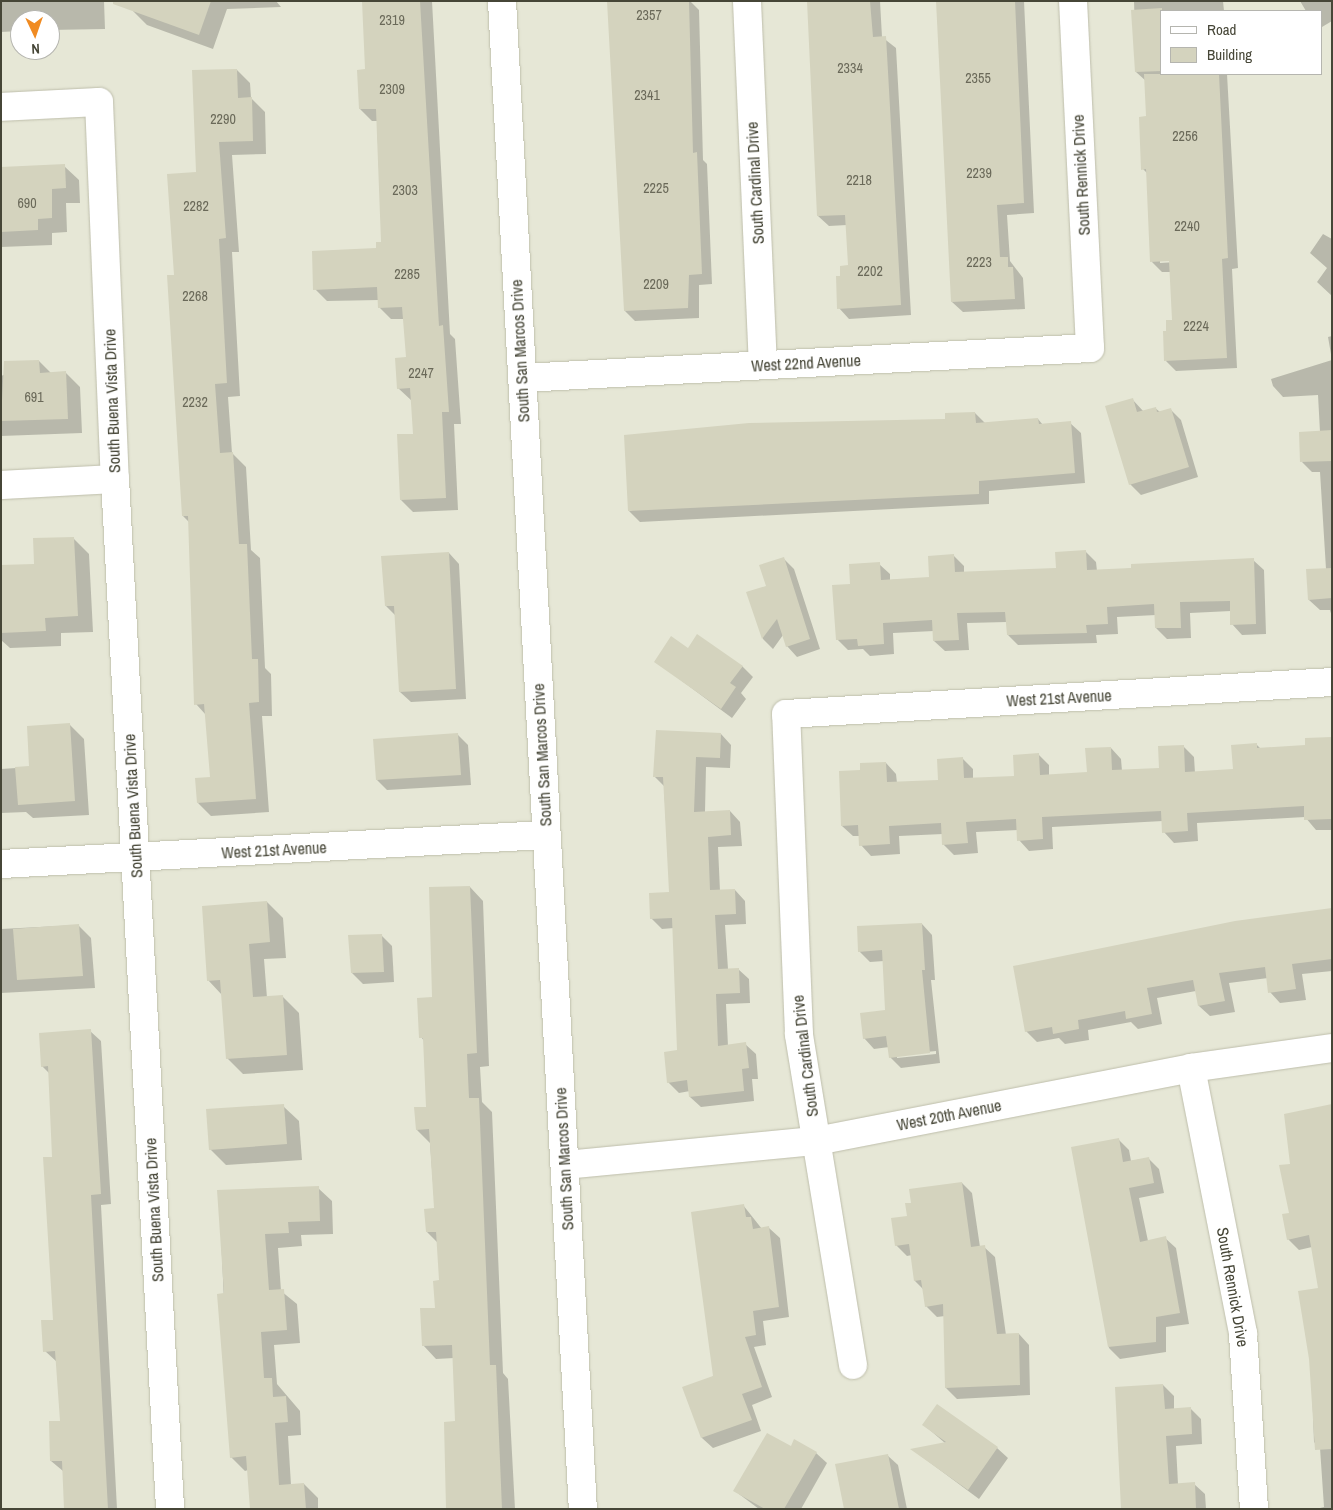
<!DOCTYPE html>
<html>
<head>
<meta charset="utf-8">
<style>
	body { margin:0 }
	#map { position:relative; width:1333px; height:1510px; overflow:hidden; background:#f2f3e8; font-family:"Archivo Narrow",sans-serif }
	div>[style] { position:absolute }
	.residential>* { inset:0; background:#e6e7d6 }
	.shadow>* { inset:0; background:#0003 }
	.building>* { inset:0; background:#d4d3be }
	.roads { filter:drop-shadow(0 0 1px #bebeab) drop-shadow(0 0 1px #bebeab) }
	.minor>* { height:28px; margin:-14px; padding:0 14px; transform-origin:14px; border-radius:14px; background:#fff }
	span { translate:-50% -50%; white-space:nowrap; text-align:center; line-height:1.15; -webkit-text-stroke:4.5px #fff; paint-order:stroke }
	.number-label { font-size:14px; color:#6a6959 }
	.number-label span { -webkit-text-stroke-width:0 }
	.street-label { font-size:16px; color:#464637 }
	.frame { position:absolute; inset:0; border:2px solid #464637; pointer-events:none }
	.legend { position:absolute; left:1160px; top:10px; width:162px; height:65px; box-sizing:border-box; background:#fff; border:1px solid #b5b5af; margin:0; padding:6px 9px; list-style:none; font-size:15px; color:#464637 }
	.legend li { display:flex; align-items:center; gap:10px; height:25px }
	.legend b { width:25px; border:1px solid #b5b5af }
	.north { position:absolute; left:10px; top:10px; width:50px; height:50px; box-sizing:border-box; background:#fff; border:1px solid #b5b5af; border-radius:50%; rotate:177deg; font-size:14px; font-weight:700; line-height:20px; text-align:center; color:#464637 }
	.north::after { content:''; display:block; margin:auto; width:18px; height:22px; background:#f08b22; clip-path:polygon(50% 0,100% 100%,50% 72%,0 100%) }
</style>
</head>
<body>
<div id="map">
	<div class="residential">
		<i style="clip-path:polygon(evenodd,1px 1px,1332px 1px,1332px 1509px,1px 1509px,1px 1px,1162px 11px,1322px 11px,1322px 74px,1162px 74px,1162px 11px,1px 1px,20px 20px,50px 20px,50px 50px,20px 50px,20px 20px)"></i>
	</div>
	<div class="shadow">
		<i style="clip-path:polygon(1px 1px,104px 1px,105px 29px,50px 30px,50px 20px,20px 20px,20px 31px,1px 32px)"></i>
		<i style="clip-path:polygon(136px 1px,276px 1px,281px 7px,227px 9px,213px 49px,147px 25px,133px 11px)"></i>
		<i style="clip-path:polygon(364px 1px,432px 1px,450px 334px,455px 339px,461px 424px,454px 424px,458px 510px,413px 512px,401px 500px,415px 435px,412px 401px,398px 388px,407px 358px,404px 319px,391px 319px,379px 307px,379px 300px,327px 301px,315px 289px,377px 250px,382px 243px,377px 121px,372px 121px,360px 109px,366px 70px)"></i>
		<i style="clip-path:polygon(608px 1px,690px 1px,699px 10px,703px 160px,707px 164px,712px 284px,699px 285px,699px 318px,635px 321px,625px 311px)"></i>
		<i style="clip-path:polygon(808px 1px,880px 1px,882px 37px,896px 48px,911px 315px,849px 319px,839px 308px,842px 277px,849px 266px,847px 225px,829px 226px,818px 216px)"></i>
		<i style="clip-path:polygon(937px 1px,1024px 1px,1034px 213px,1007px 215px,1010px 261px,1023px 278px,1025px 309px,963px 312px,952px 302px)"></i>
		<i style="clip-path:polygon(evenodd,1134px 1px,1223px 1px,1224px 11px,1162px 11px,1162px 74px,1227px 74px,1238px 268px,1232px 269px,1237px 368px,1176px 371px,1166px 361px,1167px 332px,1174px 322px,1171px 272px,1162px 272px,1152px 262px,1148px 174px,1143px 169px,1148px 118px,1146px 81px,1136px 72px,1134px 1px,1176px 260px,1176px 262px,1160px 263px,1160px 261px,1176px 260px)"></i>
		<i style="clip-path:polygon(1300px 1px,1332px 1px,1332px 21px,1322px 27px,1322px 11px,1306px 11px)"></i>
		<i style="clip-path:polygon(237px 70px,250px 83px,251px 98px,265px 112px,266px 154px,232px 155px,239px 252px,232px 252px,240px 396px,228px 397px,232px 453px,246px 467px,251px 550px,260px 558px,265px 668px,271px 674px,272px 716px,262px 716px,269px 812px,211px 816px,198px 803px,211px 779px,206px 715px,196px 704px,189px 522px,183px 516px,175px 276px,197px 174px)"></i>
		<i style="clip-path:polygon(64px 166px,79px 180px,80px 203px,66px 203px,67px 232px,52px 233px,52px 245px,1px 247px,1px 169px)"></i>
		<i style="clip-path:polygon(1323px 234px,1332px 239px,1332px 296px,1317px 282px,1327px 268px,1310px 253px)"></i>
		<i style="clip-path:polygon(1332px 336px,1332px 617px,1330px 610px,1320px 610px,1309px 600px,1326px 569px,1320px 472px,1312px 472px,1302px 462px,1320px 432px,1318px 395px,1283px 397px,1273px 386px,1271px 379px,1332px 360px,1328px 337px)"></i>
		<i style="clip-path:polygon(39px 361px,51px 373px,65px 372px,80px 387px,82px 433px,1px 436px,1px 376px)"></i>
		<i style="clip-path:polygon(1132px 399px,1144px 412px,1155px 408px,1160px 412px,1170px 409px,1181px 420px,1198px 477px,1141px 495px,1130px 484px)"></i>
		<i style="clip-path:polygon(975px 413px,985px 423px,1038px 419px,1043px 425px,1070px 423px,1081px 433px,1085px 483px,989px 491px,989px 504px,640px 522px,629px 511px)"></i>
		<i style="clip-path:polygon(73px 538px,89px 554px,93px 632px,61px 633px,61px 646px,10px 648px,1px 640px,1px 566px,35px 565px)"></i>
		<i style="clip-path:polygon(1085px 551px,1096px 562px,1097px 571px,1253px 560px,1264px 570px,1266px 634px,1242px 635px,1232px 624px,1231px 611px,1190px 613px,1191px 638px,1167px 639px,1156px 628px,1156px 615px,1117px 617px,1118px 634px,1096px 635px,1097px 643px,1018px 645px,1008px 635px,1007px 622px,967px 623px,969px 650px,945px 651px,934px 641px,934px 631px,893px 633px,894px 654px,870px 656px,863px 649px,848px 650px,837px 639px,851px 585px,879px 564px,890px 574px,890px 580px,931px 578px,953px 555px,964px 566px,964px 573px,1057px 569px)"></i>
		<i style="clip-path:polygon(449px 553px,459px 564px,466px 699px,411px 702px,400px 692px,396px 616px,386px 606px)"></i>
		<i style="clip-path:polygon(784px 559px,794px 569px,820px 649px,797px 657px,787px 646px,783px 635px,773px 649px,763px 639px,748px 592px,768px 587px)"></i>
		<i style="clip-path:polygon(688px 649px,742px 666px,753px 677px,741px 693px,746px 699px,732px 718px,655px 661px)"></i>
		<i style="clip-path:polygon(70px 725px,84px 739px,89px 815px,33px 818px,26px 812px,1px 813px,1px 769px,31px 767px)"></i>
		<i style="clip-path:polygon(721px 734px,731px 745px,730px 768px,706px 767px,705px 812px,730px 811px,740px 822px,742px 846px,718px 847px,720px 891px,735px 890px,745px 901px,746px 924px,725px 925px,728px 969px,738px 969px,749px 979px,750px 1003px,726px 1004px,728px 1046px,745px 1044px,756px 1054px,758px 1079px,752px 1079px,754px 1101px,701px 1107px,690px 1097px,690px 1091px,679px 1093px,668px 1082px,679px 1052px,674px 928px,662px 929px,651px 918px,670px 893px,664px 786px,654px 776px)"></i>
		<i style="clip-path:polygon(458px 735px,468px 745px,471px 785px,387px 790px,377px 780px)"></i>
		<i style="clip-path:polygon(1332px 739px,1332px 830px,1316px 830px,1305px 817px,1197px 823px,1198px 841px,1174px 843px,1164px 832px,1163px 821px,1052px 827px,1053px 849px,1029px 851px,1019px 840px,1018px 830px,976px 832px,978px 853px,954px 855px,943px 844px,943px 834px,899px 836px,900px 854px,871px 856px,861px 845px,860px 836px,853px 836px,842px 826px,862px 771px,886px 763px,896px 774px,897px 783px,939px 781px,962px 758px,973px 769px,973px 779px,1015px 777px,1038px 754px,1049px 765px,1049px 776px,1088px 774px,1111px 748px,1121px 759px,1122px 771px,1160px 769px,1183px 746px,1194px 757px,1195px 773px,1234px 770px,1256px 744px,1261px 749px,1307px 746px)"></i>
		<i style="clip-path:polygon(470px 887px,483px 901px,489px 1066px,480px 1067px,482px 1102px,492px 1112px,503px 1373px,508px 1379px,515px 1509px,447px 1509px,457px 1422px,454px 1358px,436px 1359px,423px 1345px,436px 1309px,441px 1282px,438px 1243px,427px 1232px,435px 1209px,430px 1143px,417px 1130px,428px 1108px,425px 1042px,421px 1037px)"></i>
		<i style="clip-path:polygon(267px 902px,283px 918px,286px 958px,264px 959px,267px 998px,283px 997px,299px 1013px,303px 1070px,243px 1074px,227px 1058px,222px 995px,208px 980px)"></i>
		<i style="clip-path:polygon(1332px 910px,1332px 971px,1302px 974px,1306px 1000px,1280px 1003px,1270px 992px,1268px 978px,1229px 983px,1235px 1012px,1210px 1016px,1199px 1006px,1196px 991px,1157px 998px,1162px 1024px,1138px 1029px,1131px 1022px,1088px 1030px,1089px 1040px,1065px 1044px,1059px 1038px,1037px 1042px,1026px 1031px)"></i>
		<i style="clip-path:polygon(evenodd,922px 924px,932px 935px,935px 980px,931px 980px,940px 1063px,901px 1068px,890px 1057px,889px 1047px,874px 1049px,864px 1038px,886px 1011px,884px 961px,870px 962px,859px 951px,922px 924px,936px 1051px,936px 1054px,897px 1058px,897px 1055px,936px 1051px)"></i>
		<i style="clip-path:polygon(78px 925px,91px 938px,95px 988px,1px 993px,1px 929px)"></i>
		<i style="clip-path:polygon(381px 935px,392px 946px,394px 982px,363px 984px,352px 973px)"></i>
		<i style="clip-path:polygon(90px 1031px,101px 1041px,111px 1204px,101px 1205px,117px 1509px,66px 1509px,63px 1471px,51px 1461px,61px 1422px,57px 1362px,45px 1351px,54px 1321px,53px 1158px,49px 1073px,42px 1066px)"></i>
		<i style="clip-path:polygon(283px 1106px,299px 1121px,302px 1160px,226px 1165px,210px 1149px)"></i>
		<i style="clip-path:polygon(1332px 1106px,1332px 1509px,1316px 1509px,1324px 1507px,1320px 1448px,1314px 1442px,1311px 1358px,1320px 1289px,1312px 1247px,1299px 1250px,1288px 1239px,1292px 1165px)"></i>
		<i style="clip-path:polygon(1118px 1139px,1129px 1150px,1131px 1161px,1148px 1158px,1159px 1169px,1164px 1193px,1139px 1198px,1148px 1241px,1165px 1238px,1176px 1248px,1189px 1324px,1166px 1327px,1166px 1352px,1120px 1359px,1109px 1348px,1072px 1148px)"></i>
		<i style="clip-path:polygon(962px 1183px,972px 1193px,980px 1247px,984px 1247px,995px 1257px,1006px 1335px,1019px 1334px,1029px 1345px,1030px 1395px,957px 1399px,946px 1388px,945px 1316px,937px 1317px,926px 1306px,924px 1290px,915px 1281px,912px 1255px,907px 1256px,896px 1245px,912px 1204px)"></i>
		<i style="clip-path:polygon(318px 1188px,332px 1201px,333px 1234px,301px 1235px,302px 1246px,278px 1248px,281px 1291px,297px 1304px,300px 1343px,274px 1345px,277px 1384px,300px 1411px,301px 1435px,288px 1436px,291px 1485px,304px 1484px,318px 1498px,318px 1509px,251px 1509px,248px 1470px,245px 1471px,231px 1457px,219px 1191px)"></i>
		<i style="clip-path:polygon(743px 1205px,762px 1229px,769px 1228px,780px 1238px,789px 1317px,763px 1321px,766px 1345px,754px 1347px,772px 1397px,752px 1405px,761px 1431px,713px 1448px,702px 1438px)"></i>
		<i style="clip-path:polygon(1163px 1385px,1174px 1396px,1174px 1409px,1190px 1408px,1201px 1419px,1202px 1444px,1176px 1446px,1178px 1484px,1194px 1484px,1205px 1494px,1206px 1509px,1123px 1509px)"></i>
		<i style="clip-path:polygon(924px 1425px,997px 1448px,1008px 1458px,979px 1499px,913px 1450px,945px 1443px)"></i>
		<i style="clip-path:polygon(791px 1448px,816px 1453px,827px 1463px,801px 1509px,759px 1509px,735px 1491px)"></i>
		<i style="clip-path:polygon(887px 1455px,898px 1465px,907px 1509px,845px 1509px)"></i>
	</div>
	<div class="building">
		<i style="clip-path:polygon(113px 1px,211px 1px,199px 35px,113px 4px)"></i>
		<i style="clip-path:polygon(362px 1px,420px 1px,439px 326px,443px 325px,449px 412px,442px 412px,446px 498px,400px 500px,397px 434px,413px 434px,410px 388px,397px 389px,395px 358px,406px 357px,402px 307px,378px 308px,377px 287px,313px 290px,312px 251px,376px 248px,376px 242px,381px 242px,376px 109px,359px 109px,357px 70px,365px 69px)"></i>
		<i style="clip-path:polygon(607px 1px,689px 1px,693px 153px,697px 152px,702px 274px,689px 275px,688px 308px,624px 311px)"></i>
		<i style="clip-path:polygon(807px 1px,870px 1px,873px 37px,886px 36px,901px 305px,837px 309px,836px 276px,840px 276px,840px 266px,848px 265px,845px 215px,817px 216px)"></i>
		<i style="clip-path:polygon(936px 1px,1015px 1px,1024px 203px,997px 205px,1000px 257px,1008px 257px,1008px 267px,1013px 267px,1015px 299px,951px 302px)"></i>
		<i style="clip-path:polygon(1162px 8px,1162px 71px,1135px 72px,1131px 10px)"></i>
		<i style="clip-path:polygon(237px 69px,238px 98px,252px 97px,253px 141px,219px 142px,226px 238px,219px 239px,227px 383px,215px 384px,220px 453px,233px 452px,239px 544px,247px 544px,252px 659px,258px 659px,259px 702px,249px 703px,256px 799px,197px 803px,195px 778px,210px 777px,204px 704px,194px 705px,188px 516px,182px 516px,167px 275px,174px 275px,167px 174px,196px 172px,192px 70px)"></i>
		<i style="clip-path:polygon(1144px 74px,1219px 74px,1228px 258px,1222px 259px,1227px 358px,1164px 361px,1163px 331px,1166px 331px,1166px 320px,1172px 320px,1169px 261px,1150px 262px,1146px 169px,1141px 170px,1139px 117px,1146px 116px)"></i>
		<i style="clip-path:polygon(65px 164px,66px 188px,52px 189px,52px 218px,38px 219px,38px 230px,1px 232px,1px 167px)"></i>
		<i style="clip-path:polygon(39px 360px,40px 373px,66px 371px,68px 419px,1px 421px,4px 361px)"></i>
		<i style="clip-path:polygon(1133px 398px,1137px 412px,1156px 407px,1157px 412px,1171px 408px,1189px 467px,1129px 485px,1105px 406px)"></i>
		<i style="clip-path:polygon(975px 412px,976px 423px,1038px 418px,1039px 424px,1071px 421px,1075px 473px,979px 481px,979px 494px,628px 511px,624px 435px,749px 423px,945px 419px,945px 413px)"></i>
		<i style="clip-path:polygon(1332px 430px,1332px 461px,1300px 462px,1299px 432px)"></i>
		<i style="clip-path:polygon(74px 537px,78px 616px,45px 618px,46px 631px,1px 633px,1px 565px,34px 564px,33px 538px)"></i>
		<i style="clip-path:polygon(1086px 550px,1087px 570px,1131px 568px,1131px 564px,1254px 558px,1256px 624px,1230px 625px,1230px 601px,1180px 602px,1181px 628px,1155px 628px,1154px 604px,1107px 607px,1108px 624px,1086px 625px,1087px 633px,1007px 635px,1005px 612px,957px 613px,959px 640px,933px 641px,932px 620px,883px 623px,884px 644px,858px 646px,857px 639px,836px 640px,832px 585px,850px 584px,849px 564px,880px 562px,881px 580px,929px 577px,928px 556px,954px 554px,955px 572px,1056px 568px,1055px 552px)"></i>
		<i style="clip-path:polygon(449px 552px,456px 689px,399px 692px,394px 606px,385px 606px,381px 556px)"></i>
		<i style="clip-path:polygon(784px 557px,810px 639px,786px 647px,777px 619px,762px 639px,746px 592px,766px 586px,759px 565px)"></i>
		<i style="clip-path:polygon(1332px 568px,1332px 598px,1308px 600px,1306px 569px)"></i>
		<i style="clip-path:polygon(697px 634px,743px 666px,730px 683px,736px 687px,721px 709px,654px 662px,671px 636px,688px 648px)"></i>
		<i style="clip-path:polygon(70px 723px,75px 801px,18px 805px,15px 767px,29px 766px,27px 726px)"></i>
		<i style="clip-path:polygon(656px 730px,721px 733px,720px 758px,696px 757px,694px 812px,730px 810px,731px 835px,708px 837px,710px 890px,735px 889px,736px 914px,715px 915px,718px 969px,739px 968px,740px 993px,716px 994px,718px 1046px,746px 1042px,749px 1068px,742px 1069px,744px 1091px,689px 1097px,687px 1080px,667px 1083px,664px 1052px,677px 1050px,672px 918px,650px 919px,649px 893px,669px 892px,663px 777px,653px 777px)"></i>
		<i style="clip-path:polygon(458px 733px,461px 775px,376px 780px,373px 739px)"></i>
		<i style="clip-path:polygon(1332px 737px,1332px 819px,1304px 820px,1304px 806px,1187px 813px,1188px 831px,1162px 833px,1161px 811px,1042px 817px,1043px 839px,1017px 841px,1016px 819px,966px 822px,968px 843px,942px 845px,941px 823px,889px 826px,890px 844px,859px 846px,858px 825px,841px 826px,839px 771px,860px 770px,860px 763px,886px 762px,887px 782px,938px 780px,937px 759px,963px 757px,964px 778px,1014px 776px,1013px 755px,1039px 753px,1040px 775px,1087px 772px,1085px 748px,1111px 747px,1112px 770px,1159px 768px,1158px 746px,1184px 745px,1185px 772px,1233px 769px,1231px 745px,1257px 743px,1257px 748px,1305px 745px,1305px 738px)"></i>
		<i style="clip-path:polygon(470px 886px,477px 1053px,467px 1054px,469px 1098px,479px 1098px,490px 1365px,496px 1365px,502px 1509px,446px 1509px,444px 1422px,455px 1421px,452px 1345px,422px 1346px,420px 1308px,435px 1308px,433px 1281px,439px 1280px,436px 1232px,426px 1232px,424px 1209px,434px 1208px,429px 1129px,416px 1130px,414px 1107px,426px 1107px,423px 1038px,419px 1038px,417px 998px,432px 997px,429px 887px)"></i>
		<i style="clip-path:polygon(267px 901px,270px 942px,249px 944px,253px 997px,283px 995px,287px 1055px,226px 1059px,220px 980px,207px 981px,202px 906px)"></i>
		<i style="clip-path:polygon(1332px 908px,1332px 959px,1292px 964px,1296px 989px,1268px 993px,1265px 967px,1219px 973px,1225px 1001px,1198px 1006px,1193px 980px,1147px 988px,1152px 1014px,1126px 1019px,1125px 1011px,1078px 1020px,1079px 1029px,1053px 1034px,1052px 1027px,1025px 1032px,1013px 966px,1235px 921px)"></i>
		<i style="clip-path:polygon(922px 923px,925px 970px,922px 970px,930px 1053px,889px 1058px,886px 1036px,863px 1039px,860px 1013px,885px 1010px,882px 950px,858px 952px,857px 926px)"></i>
		<i style="clip-path:polygon(79px 924px,83px 976px,17px 980px,13px 929px)"></i>
		<i style="clip-path:polygon(382px 934px,384px 972px,351px 973px,348px 935px)"></i>
		<i style="clip-path:polygon(91px 1029px,101px 1194px,91px 1195px,108px 1509px,64px 1509px,62px 1461px,50px 1461px,49px 1421px,60px 1421px,55px 1351px,43px 1352px,41px 1320px,53px 1320px,43px 1157px,52px 1157px,48px 1066px,41px 1067px,39px 1033px)"></i>
		<i style="clip-path:polygon(284px 1104px,287px 1144px,209px 1150px,206px 1109px)"></i>
		<i style="clip-path:polygon(1332px 1104px,1332px 1449px,1315px 1450px,1309px 1359px,1298px 1291px,1318px 1288px,1309px 1235px,1287px 1240px,1282px 1214px,1289px 1213px,1279px 1165px,1290px 1164px,1284px 1114px)"></i>
		<i style="clip-path:polygon(1119px 1138px,1123px 1162px,1149px 1157px,1154px 1183px,1129px 1188px,1140px 1242px,1166px 1236px,1180px 1313px,1156px 1317px,1156px 1342px,1108px 1347px,1071px 1147px)"></i>
		<i style="clip-path:polygon(962px 1182px,971px 1247px,985px 1245px,997px 1334px,1019px 1333px,1020px 1385px,945px 1388px,943px 1304px,925px 1307px,921px 1280px,914px 1281px,909px 1244px,895px 1246px,891px 1218px,907px 1216px,905px 1203px,911px 1203px,909px 1189px)"></i>
		<i style="clip-path:polygon(319px 1186px,320px 1221px,288px 1222px,289px 1233px,265px 1234px,269px 1290px,284px 1289px,287px 1330px,261px 1332px,264px 1378px,272px 1378px,273px 1397px,286px 1396px,288px 1422px,275px 1423px,279px 1485px,304px 1483px,306px 1509px,250px 1509px,246px 1456px,230px 1458px,217px 1294px,224px 1293px,217px 1190px)"></i>
		<i style="clip-path:polygon(744px 1204px,746px 1217px,751px 1217px,753px 1229px,769px 1226px,779px 1307px,753px 1311px,756px 1335px,745px 1337px,762px 1387px,742px 1394px,752px 1420px,701px 1438px,682px 1387px,713px 1376px,691px 1212px)"></i>
		<i style="clip-path:polygon(1163px 1384px,1165px 1409px,1191px 1407px,1192px 1434px,1166px 1436px,1169px 1484px,1195px 1482px,1196px 1509px,1121px 1509px,1115px 1387px)"></i>
		<i style="clip-path:polygon(937px 1404px,998px 1447px,968px 1490px,910px 1449px,946px 1442px,922px 1425px)"></i>
		<i style="clip-path:polygon(767px 1433px,791px 1446px,794px 1439px,817px 1452px,784px 1509px,765px 1509px,733px 1491px)"></i>
		<i style="clip-path:polygon(888px 1454px,899px 1509px,844px 1509px,835px 1464px)"></i>
	</div>
	<div class="roads">
		<div class="minor">
			<i style="left:502px;top:1px;width:1510px;rotate:86.93deg"></i>
			<i style="left:747px;top:1px;width:364px;rotate:87.5deg"></i>
			<i style="left:1px;top:107px;width:98px;rotate:-2.9deg"></i>
			<i style="left:99px;top:102px;width:377px;rotate:87.6deg"></i>
			<i style="left:115px;top:479px;width:1031px;rotate:86.94deg"></i>
			<i style="left:522px;top:378px;width:569px;rotate:-3.02deg"></i>
			<i style="left:1090px;top:348px;width:347px;rotate:-92.8deg"></i>
			<i style="left:1px;top:485px;width:114px;rotate:-3deg"></i>
			<i style="left:1px;top:864px;width:546px;rotate:-3.05deg"></i>
			<i style="left:1191px;top:1068px;width:271px;rotate:78.9deg"></i>
			<i style="left:1243px;top:1334px;width:175px;rotate:86.4deg"></i>
			<i style="left:565px;top:1165px;width:252px;rotate:-5.5deg"></i>
			<i style="left:816px;top:1141px;width:382px;rotate:-11deg"></i>
			<i style="left:1191px;top:1068px;width:142px;rotate:-8.1deg"></i>
			<i style="left:853px;top:1365px;width:335px;rotate:-99.3deg"></i>
			<i style="left:799px;top:1034px;width:320px;rotate:-92.3deg"></i>
			<i style="left:786px;top:714px;width:547px;rotate:-3.35deg"></i>
		</div>
	</div>
	<div class="number-label">
		<span style="left:649px;top:15px">2357</span>
		<span style="left:392px;top:20px">2319</span>
		<span style="left:850px;top:68px">2334</span>
		<span style="left:978px;top:78px">2355</span>
		<span style="left:392px;top:89px">2309</span>
		<span style="left:647px;top:95px">2341</span>
		<span style="left:223px;top:119px">2290</span>
		<span style="left:1185px;top:136px">2256</span>
		<span style="left:979px;top:173px">2239</span>
		<span style="left:859px;top:180px">2218</span>
		<span style="left:656px;top:188px">2225</span>
		<span style="left:405px;top:190px">2303</span>
		<span style="left:27px;top:203px">690</span>
		<span style="left:196px;top:206px">2282</span>
		<span style="left:1187px;top:226px">2240</span>
		<span style="left:979px;top:262px">2223</span>
		<span style="left:870px;top:271px">2202</span>
		<span style="left:407px;top:274px">2285</span>
		<span style="left:656px;top:284px">2209</span>
		<span style="left:195px;top:296px">2268</span>
		<span style="left:1196px;top:326px">2224</span>
		<span style="left:421px;top:373px">2247</span>
		<span style="left:34px;top:397px">691</span>
		<span style="left:195px;top:402px">2232</span>
	</div>
	<div class="street-label">
		<span style="left:1081px;top:175px;rotate:-93deg">South Rennick Drive</span>
		<span style="left:755px;top:183px;rotate:-93deg">South Cardinal Drive</span>
		<span style="left:520px;top:351px;rotate:-93deg">South San Marcos Drive</span>
		<span style="left:806px;top:363px;rotate:-3deg">West 22nd Avenue</span>
		<span style="left:112px;top:401px;rotate:-92deg">South Buena Vista Drive</span>
		<span style="left:1059px;top:698px;rotate:-3deg">West 21st Avenue</span>
		<span style="left:542px;top:755px;rotate:-93deg">South San Marcos Drive</span>
		<span style="left:133px;top:806px;rotate:-93deg">South Buena Vista Drive</span>
		<span style="left:274px;top:850px;rotate:-3deg">West 21st Avenue</span>
		<span style="left:805px;top:1056px;rotate:-97deg">South Cardinal Drive</span>
		<span style="left:949px;top:1115px;rotate:-11deg">West 20th Avenue</span>
		<span style="left:564px;top:1159px;rotate:-93deg">South San Marcos Drive</span>
		<span style="left:154px;top:1210px;rotate:-93deg">South Buena Vista Drive</span>
		<span style="left:1233px;top:1287px;rotate:80deg">South Rennick Drive</span>
	</div>
	<div class="frame"></div>
	<ul class="legend">
	<li><b style="height:6px;background:#fff"></b>Road</li>
	<li><b style="height:14px;background:#d4d3be"></b>Building</li>
	</ul>
	<div class="north">N</div>
</div>
</body>
</html>
